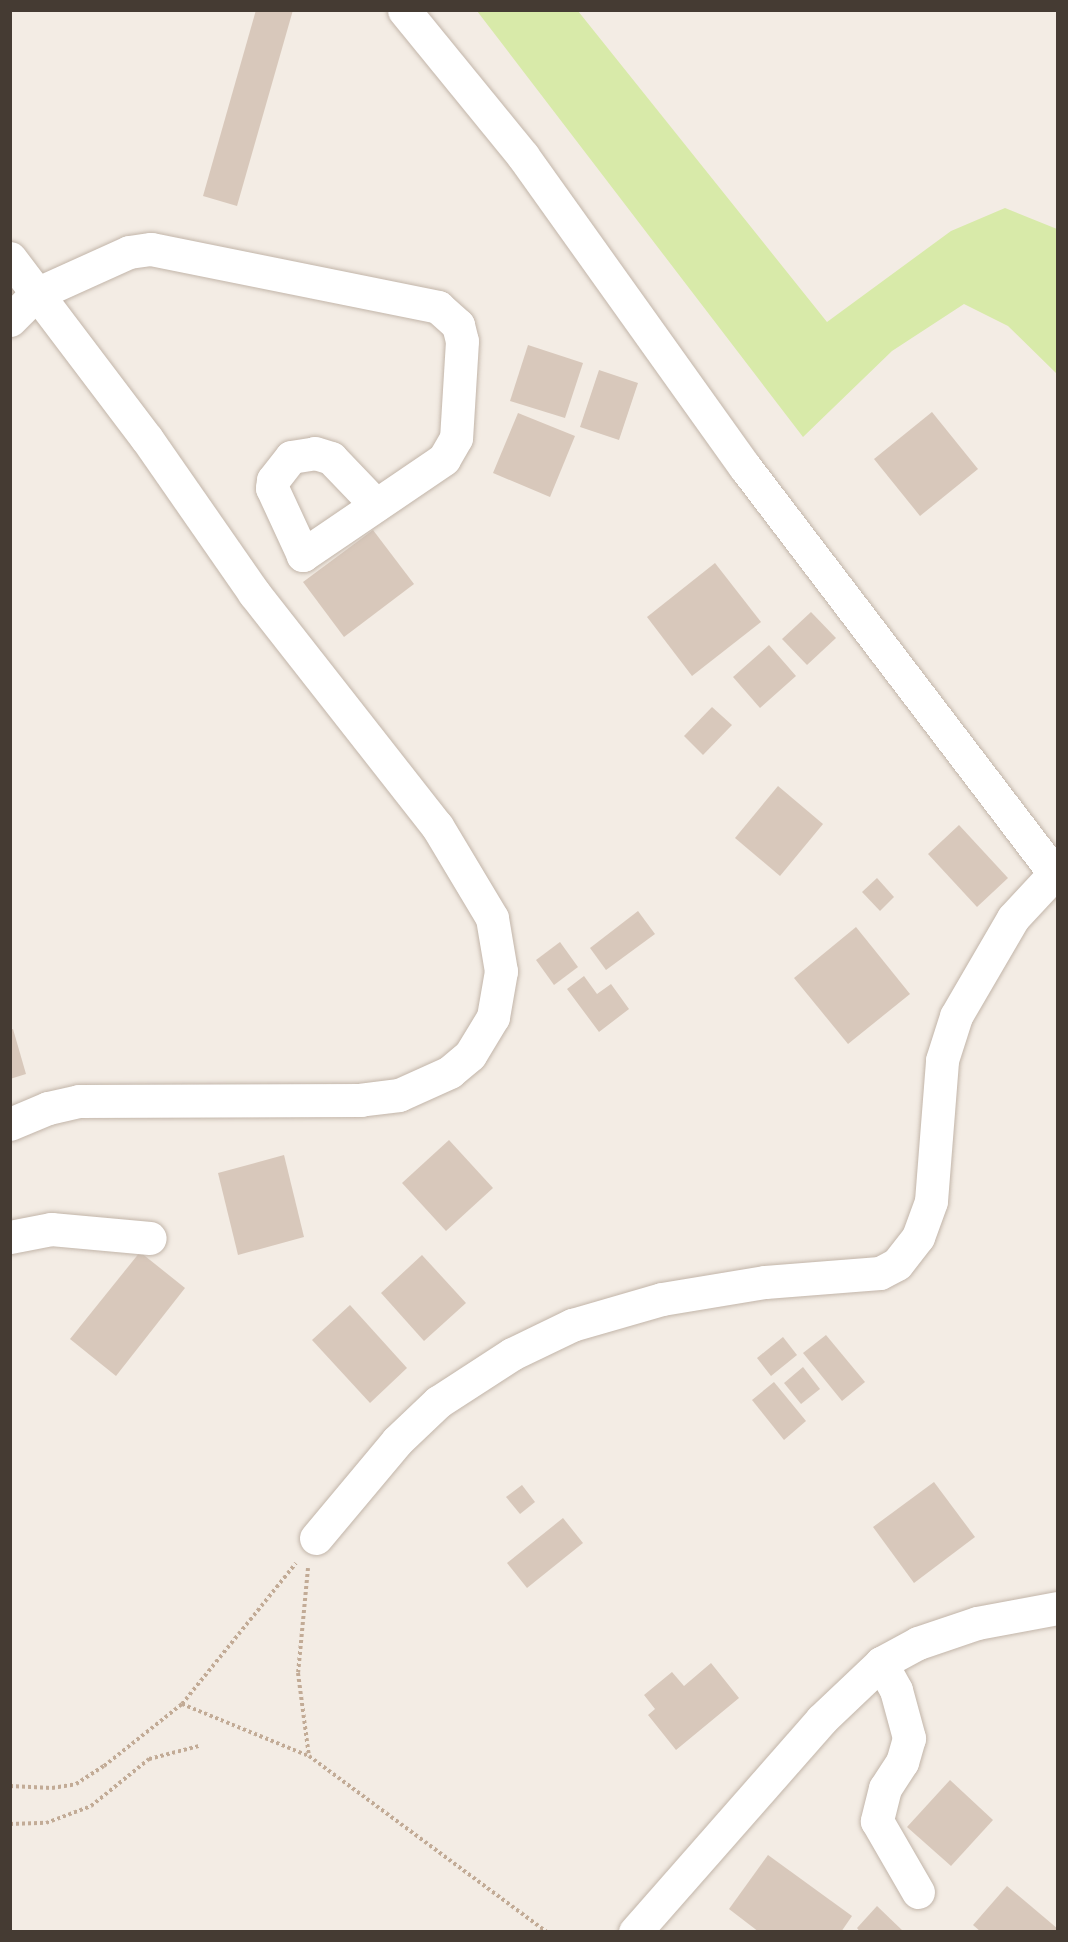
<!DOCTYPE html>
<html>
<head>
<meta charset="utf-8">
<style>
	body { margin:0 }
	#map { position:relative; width:1068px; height:1942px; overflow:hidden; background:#f3ece4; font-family:Helvetica,sans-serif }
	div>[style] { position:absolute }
	.green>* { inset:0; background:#d8eaa9 }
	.building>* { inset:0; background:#d8c8bb }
	.path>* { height:4px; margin-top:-2px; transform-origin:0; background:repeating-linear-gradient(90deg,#c2ab96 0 3px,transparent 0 6px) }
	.roads { filter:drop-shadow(0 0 2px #c2b5a9) drop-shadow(0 0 2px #c2b5a9) }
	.minor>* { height:33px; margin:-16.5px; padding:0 16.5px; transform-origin:16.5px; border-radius:16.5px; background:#fff }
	span { translate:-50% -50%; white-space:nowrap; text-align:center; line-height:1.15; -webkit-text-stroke:4.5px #fff; paint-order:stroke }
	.frame { position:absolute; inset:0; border:12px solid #453b33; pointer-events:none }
</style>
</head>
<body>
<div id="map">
	<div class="green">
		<i style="clip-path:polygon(477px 11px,578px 11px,827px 322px,951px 231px,1005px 208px,1057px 229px,1057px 374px,1008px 326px,964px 304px,892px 351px,803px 437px)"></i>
	</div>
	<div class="building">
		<i style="clip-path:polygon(256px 10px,293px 10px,237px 206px,203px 196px)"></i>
		<i style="clip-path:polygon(528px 345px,583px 363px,565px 418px,510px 401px)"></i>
		<i style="clip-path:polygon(599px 370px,638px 383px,619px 440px,580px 427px)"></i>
		<i style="clip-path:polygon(932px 412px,978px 469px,920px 516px,874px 459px)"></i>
		<i style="clip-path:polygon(518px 413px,575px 436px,550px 497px,493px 473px)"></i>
		<i style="clip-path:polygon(373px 530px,414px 584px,344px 637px,303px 582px)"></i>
		<i style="clip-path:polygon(715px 563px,761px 622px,692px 676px,647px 617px)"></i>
		<i style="clip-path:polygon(811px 612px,836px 638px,807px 665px,782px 639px)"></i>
		<i style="clip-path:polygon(769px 645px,796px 676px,760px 708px,733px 677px)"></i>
		<i style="clip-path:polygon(712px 707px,732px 725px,703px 755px,684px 736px)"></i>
		<i style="clip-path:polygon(778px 786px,823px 824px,780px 876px,735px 838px)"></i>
		<i style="clip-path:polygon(959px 825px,1008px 878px,977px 907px,928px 854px)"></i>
		<i style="clip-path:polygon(877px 878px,894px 897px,880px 911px,862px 892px)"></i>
		<i style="clip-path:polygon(638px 911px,655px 934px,606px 970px,590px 948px)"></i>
		<i style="clip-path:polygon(856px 927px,910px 994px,848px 1044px,794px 978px)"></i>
		<i style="clip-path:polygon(560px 942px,578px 967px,554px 985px,536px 960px)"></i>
		<i style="clip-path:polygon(584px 976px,597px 994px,611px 984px,629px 1009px,599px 1032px,567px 989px)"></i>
		<i style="clip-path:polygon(13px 1029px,26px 1074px,10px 1079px,10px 1030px)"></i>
		<i style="clip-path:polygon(449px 1140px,493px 1188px,446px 1231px,402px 1183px)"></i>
		<i style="clip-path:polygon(284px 1155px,304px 1237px,238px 1255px,218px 1173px)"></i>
		<i style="clip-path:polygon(140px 1252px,185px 1288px,116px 1376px,70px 1339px)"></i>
		<i style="clip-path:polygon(422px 1255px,466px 1303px,424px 1341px,381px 1293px)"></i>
		<i style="clip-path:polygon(350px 1305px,407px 1368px,370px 1403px,312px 1340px)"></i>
		<i style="clip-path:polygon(826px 1335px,865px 1382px,842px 1401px,803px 1353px)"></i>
		<i style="clip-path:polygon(783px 1337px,797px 1355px,771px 1376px,757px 1358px)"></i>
		<i style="clip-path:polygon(803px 1367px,820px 1389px,801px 1404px,784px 1383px)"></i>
		<i style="clip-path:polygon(774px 1382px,806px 1421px,784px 1440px,752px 1400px)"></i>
		<i style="clip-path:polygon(934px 1482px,975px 1537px,914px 1583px,873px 1527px)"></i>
		<i style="clip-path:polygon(522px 1485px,535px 1502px,520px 1514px,506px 1497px)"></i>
		<i style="clip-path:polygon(563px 1518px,583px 1543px,527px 1588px,507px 1563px)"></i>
		<i style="clip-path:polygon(711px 1663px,739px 1698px,676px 1750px,648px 1715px,655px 1709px,644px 1695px,672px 1672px,684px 1686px)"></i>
		<i style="clip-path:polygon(950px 1780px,993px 1820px,951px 1866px,907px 1827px)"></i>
		<i style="clip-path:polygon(768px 1855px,852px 1916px,841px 1932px,759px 1932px,729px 1909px)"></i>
		<i style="clip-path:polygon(1007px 1886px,1058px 1929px,1058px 1932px,981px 1932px,973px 1925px)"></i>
		<i style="clip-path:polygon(877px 1906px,904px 1932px,860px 1932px,857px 1928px)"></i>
	</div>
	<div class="path">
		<i style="left:308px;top:1568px;width:105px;rotate:95.4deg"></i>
		<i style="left:298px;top:1673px;width:84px;rotate:82.5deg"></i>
		<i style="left:182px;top:1704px;width:137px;rotate:22.3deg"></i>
		<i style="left:309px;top:1756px;width:296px;rotate:36.5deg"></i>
		<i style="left:10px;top:1786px;width:42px;rotate:2.7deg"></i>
		<i style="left:52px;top:1788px;width:24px;rotate:-9deg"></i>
		<i style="left:76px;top:1784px;width:33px;rotate:-33deg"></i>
		<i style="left:104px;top:1766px;width:100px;rotate:-38.5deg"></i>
		<i style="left:182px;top:1704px;width:181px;rotate:-51deg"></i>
		<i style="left:10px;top:1824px;width:36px;rotate:-2deg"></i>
		<i style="left:46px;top:1823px;width:48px;rotate:-20.7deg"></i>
		<i style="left:91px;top:1806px;width:75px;rotate:-39deg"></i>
		<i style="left:149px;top:1759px;width:52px;rotate:-14.6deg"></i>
	</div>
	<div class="roads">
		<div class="minor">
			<i style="left:404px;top:10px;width:188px;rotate:50.8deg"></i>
			<i style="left:523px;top:156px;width:382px;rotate:54.5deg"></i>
			<i style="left:745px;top:467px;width:517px;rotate:52.71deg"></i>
			<i style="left:10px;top:258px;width:227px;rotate:52.9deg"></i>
			<i style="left:147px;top:439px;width:188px;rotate:55.2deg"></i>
			<i style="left:254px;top:593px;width:296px;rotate:51.9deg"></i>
			<i style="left:437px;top:826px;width:107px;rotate:59.1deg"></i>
			<i style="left:492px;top:918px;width:54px;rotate:80.4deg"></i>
			<i style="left:501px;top:971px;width:47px;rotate:99.9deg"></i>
			<i style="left:493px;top:1017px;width:44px;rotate:121.2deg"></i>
			<i style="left:470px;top:1055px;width:26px;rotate:140deg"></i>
			<i style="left:450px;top:1072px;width:56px;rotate:155.7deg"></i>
			<i style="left:399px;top:1095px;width:38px;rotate:173deg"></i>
			<i style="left:361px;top:1100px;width:282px;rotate:179.8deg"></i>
			<i style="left:79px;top:1101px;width:32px;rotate:167deg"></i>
			<i style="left:48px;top:1108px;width:41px;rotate:157.2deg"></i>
			<i style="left:10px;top:320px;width:37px;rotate:-45deg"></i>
			<i style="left:36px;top:294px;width:102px;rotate:-24.3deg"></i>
			<i style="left:129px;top:252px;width:22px;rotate:-8deg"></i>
			<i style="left:151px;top:249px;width:293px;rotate:11.4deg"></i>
			<i style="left:438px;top:307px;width:27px;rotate:42deg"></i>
			<i style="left:458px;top:325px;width:16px;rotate:76deg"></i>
			<i style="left:462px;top:341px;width:97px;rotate:93.5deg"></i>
			<i style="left:456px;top:438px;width:24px;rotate:120deg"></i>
			<i style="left:444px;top:459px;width:171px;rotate:145.8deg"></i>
			<i style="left:303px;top:555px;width:74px;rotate:-114.8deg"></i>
			<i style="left:272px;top:488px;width:8px;rotate:-83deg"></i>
			<i style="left:273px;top:480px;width:29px;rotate:-52deg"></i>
			<i style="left:291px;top:457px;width:24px;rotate:-9deg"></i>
			<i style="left:315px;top:453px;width:17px;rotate:17deg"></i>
			<i style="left:331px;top:458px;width:65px;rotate:46.2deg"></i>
			<i style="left:10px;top:1237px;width:42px;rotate:-11deg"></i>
			<i style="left:51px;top:1229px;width:99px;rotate:5.2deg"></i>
			<i style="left:316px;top:1538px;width:126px;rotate:-50.1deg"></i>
			<i style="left:397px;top:1441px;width:57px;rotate:-43.6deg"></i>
			<i style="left:438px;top:1402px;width:88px;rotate:-33deg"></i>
			<i style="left:512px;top:1354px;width:67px;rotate:-25.8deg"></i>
			<i style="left:572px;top:1325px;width:94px;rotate:-16.1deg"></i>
			<i style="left:662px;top:1299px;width:104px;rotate:-9.4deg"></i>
			<i style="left:765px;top:1282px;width:115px;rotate:-4.5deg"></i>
			<i style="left:880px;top:1273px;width:19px;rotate:-28deg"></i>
			<i style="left:897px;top:1264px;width:34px;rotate:-52deg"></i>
			<i style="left:918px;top:1237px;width:38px;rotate:-70deg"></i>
			<i style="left:931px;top:1201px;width:141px;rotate:-85.5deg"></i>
			<i style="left:942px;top:1060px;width:46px;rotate:-72.3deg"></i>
			<i style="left:956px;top:1016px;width:113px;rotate:-59.8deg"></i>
			<i style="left:1013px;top:918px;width:60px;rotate:-47deg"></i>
			<i style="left:881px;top:1663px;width:31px;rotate:61deg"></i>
			<i style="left:896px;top:1690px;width:50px;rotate:74.8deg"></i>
			<i style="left:909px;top:1738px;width:25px;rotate:106deg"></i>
			<i style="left:902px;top:1762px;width:31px;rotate:123deg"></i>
			<i style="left:885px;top:1788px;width:34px;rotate:104deg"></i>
			<i style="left:877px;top:1821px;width:82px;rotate:60deg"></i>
			<i style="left:635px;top:1932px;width:282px;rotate:-48.7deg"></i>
			<i style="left:821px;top:1720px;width:83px;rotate:-43.5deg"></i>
			<i style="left:881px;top:1663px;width:42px;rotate:-28.4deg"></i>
			<i style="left:918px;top:1643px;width:62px;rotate:-18.7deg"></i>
			<i style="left:977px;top:1623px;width:82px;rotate:-10.5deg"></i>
		</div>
	</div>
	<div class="frame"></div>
</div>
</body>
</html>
